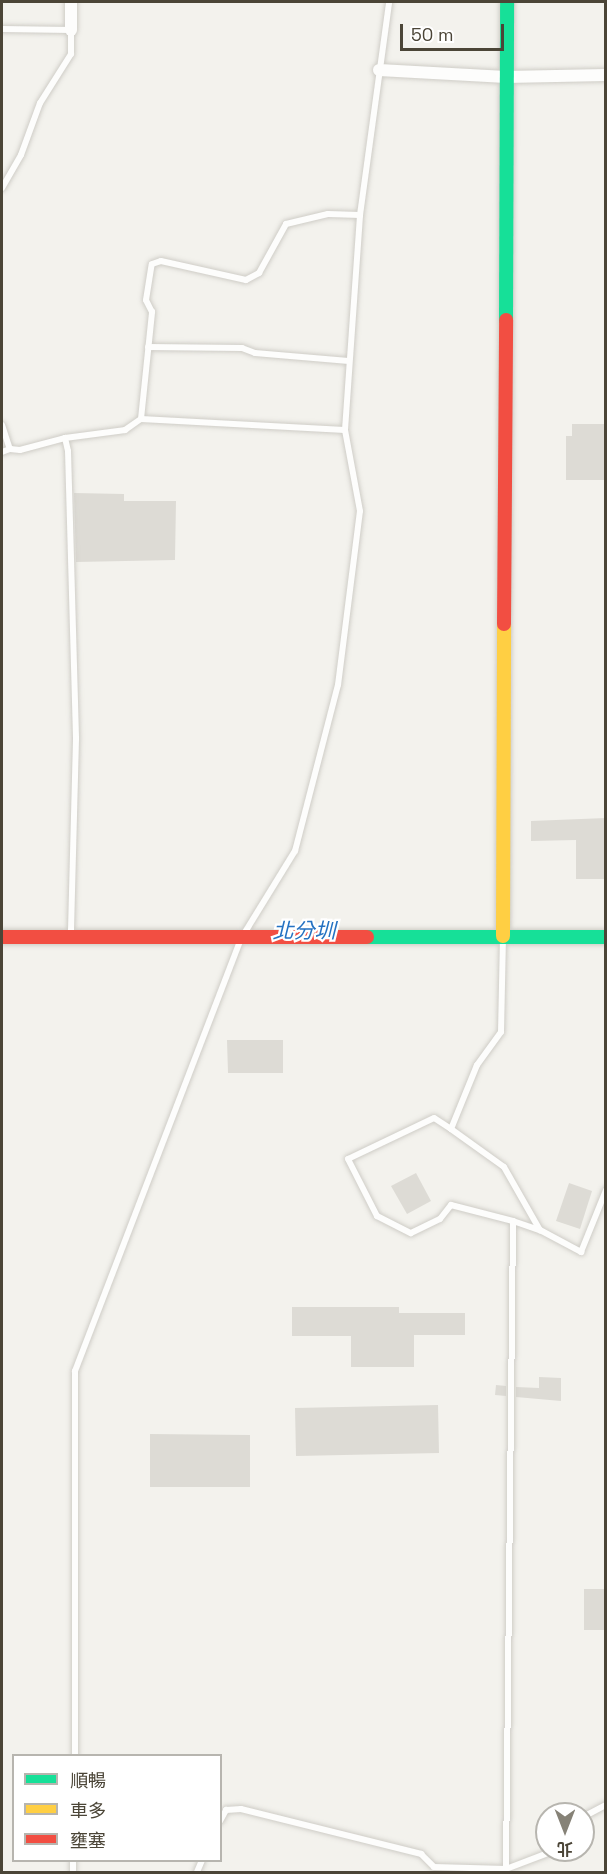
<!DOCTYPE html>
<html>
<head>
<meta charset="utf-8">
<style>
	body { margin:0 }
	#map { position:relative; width:607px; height:1874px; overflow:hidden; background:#f3f2ed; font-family:"Space Grotesk","Noto Sans TC",sans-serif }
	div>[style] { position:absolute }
	.building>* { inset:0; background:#dddbd5 }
	.roads { filter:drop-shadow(0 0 2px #cfcdc7) drop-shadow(0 0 2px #cfcdc7) }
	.lane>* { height:6px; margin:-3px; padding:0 3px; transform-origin:3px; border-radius:3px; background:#fdfdfc }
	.street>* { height:12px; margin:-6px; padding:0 6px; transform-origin:6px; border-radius:6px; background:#fdfdfc }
	.fast>* { height:14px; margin:-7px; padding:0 7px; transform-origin:7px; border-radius:7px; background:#16e098 }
	.slow>* { height:14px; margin:-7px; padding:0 7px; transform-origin:7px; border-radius:7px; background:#ffcf43 }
	.jam>* { height:14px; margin:-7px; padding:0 7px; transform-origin:7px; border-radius:7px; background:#f24e42 }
	span { translate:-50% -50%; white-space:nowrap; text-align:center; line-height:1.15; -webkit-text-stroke:4.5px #fff; paint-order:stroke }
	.water-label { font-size:21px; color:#2572c2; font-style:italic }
	.frame { position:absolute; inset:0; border:3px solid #4b4537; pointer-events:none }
	.legend { position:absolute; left:12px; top:1754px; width:210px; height:108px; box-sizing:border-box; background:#fff; border:2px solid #b7b5af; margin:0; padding:8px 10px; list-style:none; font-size:18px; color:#4b4537 }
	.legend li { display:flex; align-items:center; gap:12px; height:30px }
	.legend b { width:30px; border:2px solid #b7b5af }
	.north { position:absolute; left:535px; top:1802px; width:60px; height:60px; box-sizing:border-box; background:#fff; border:2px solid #b7b5af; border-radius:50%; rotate:180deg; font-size:16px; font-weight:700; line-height:24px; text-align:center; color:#4b4537 }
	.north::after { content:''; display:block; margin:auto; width:21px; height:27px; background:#868277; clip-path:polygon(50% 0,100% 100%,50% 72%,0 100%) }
	.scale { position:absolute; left:400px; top:24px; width:104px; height:27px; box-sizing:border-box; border:3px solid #4b4537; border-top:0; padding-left:8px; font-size:18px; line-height:21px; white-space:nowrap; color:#4b4537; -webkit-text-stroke:4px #fff; paint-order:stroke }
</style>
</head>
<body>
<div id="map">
	<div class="building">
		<i style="clip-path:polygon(572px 424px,604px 424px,606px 480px,566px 480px,566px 436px,572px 436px)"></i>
		<i style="clip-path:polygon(74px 493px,124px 494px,124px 501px,176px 501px,175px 560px,76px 562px)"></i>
		<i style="clip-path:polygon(606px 818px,606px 879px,576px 879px,576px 840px,531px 841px,531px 821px)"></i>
		<i style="clip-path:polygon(227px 1040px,283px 1040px,283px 1073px,228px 1073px)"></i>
		<i style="clip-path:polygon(416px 1173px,431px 1201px,407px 1214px,391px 1186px)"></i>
		<i style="clip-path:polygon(569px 1183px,592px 1191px,580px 1229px,556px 1221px)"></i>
		<i style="clip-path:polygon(292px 1307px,399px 1307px,399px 1313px,465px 1313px,465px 1335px,414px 1335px,414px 1367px,351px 1367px,351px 1336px,292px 1336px)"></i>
		<i style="clip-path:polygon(539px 1377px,561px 1378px,561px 1401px,516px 1397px,516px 1387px,539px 1388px)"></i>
		<i style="clip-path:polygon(496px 1385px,506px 1386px,506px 1396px,495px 1395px)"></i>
		<i style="clip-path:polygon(438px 1405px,439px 1453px,296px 1456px,295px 1408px)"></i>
		<i style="clip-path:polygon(150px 1434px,250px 1435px,250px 1487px,150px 1487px)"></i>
		<i style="clip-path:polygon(584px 1589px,606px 1589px,606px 1630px,584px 1630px)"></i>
	</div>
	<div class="roads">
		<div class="lane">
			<i style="left:2px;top:29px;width:69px;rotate:0.8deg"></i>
			<i style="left:71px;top:30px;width:24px;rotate:90deg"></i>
			<i style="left:71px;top:54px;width:58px;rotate:122.3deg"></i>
			<i style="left:40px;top:103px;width:55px;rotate:110.1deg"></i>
			<i style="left:21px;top:155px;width:38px;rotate:120deg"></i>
			<i style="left:148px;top:347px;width:94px;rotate:0.6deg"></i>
			<i style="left:242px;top:348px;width:14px;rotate:21deg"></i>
			<i style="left:255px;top:353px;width:94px;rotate:4.9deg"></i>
			<i style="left:141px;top:419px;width:108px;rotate:-84.1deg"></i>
			<i style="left:152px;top:312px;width:13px;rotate:-117deg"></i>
			<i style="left:146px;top:300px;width:36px;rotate:-81deg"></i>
			<i style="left:152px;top:264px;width:9px;rotate:-18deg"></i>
			<i style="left:161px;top:261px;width:87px;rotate:12.6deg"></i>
			<i style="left:246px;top:280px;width:15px;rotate:-28deg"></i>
			<i style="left:259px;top:273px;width:56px;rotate:-61.1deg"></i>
			<i style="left:286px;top:224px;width:43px;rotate:-13.4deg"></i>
			<i style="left:328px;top:214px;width:32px;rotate:2deg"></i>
			<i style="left:2px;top:425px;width:25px;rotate:72deg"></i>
			<i style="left:10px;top:449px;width:10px;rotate:6deg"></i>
			<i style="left:20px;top:450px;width:47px;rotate:-14.9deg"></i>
			<i style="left:65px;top:438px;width:13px;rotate:77deg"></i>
			<i style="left:68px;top:451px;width:288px;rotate:88.4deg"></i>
			<i style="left:76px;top:739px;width:197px;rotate:91.5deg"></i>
			<i style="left:65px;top:438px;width:61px;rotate:-7.6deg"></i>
			<i style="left:125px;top:430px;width:19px;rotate:-35deg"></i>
			<i style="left:141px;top:419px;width:204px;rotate:3.1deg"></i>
			<i style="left:2px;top:452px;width:9px;rotate:-21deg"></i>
			<i style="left:503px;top:937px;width:95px;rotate:91.2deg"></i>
			<i style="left:501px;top:1032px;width:41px;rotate:126deg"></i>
			<i style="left:477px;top:1065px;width:69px;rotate:112.1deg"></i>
			<i style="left:451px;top:1129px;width:20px;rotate:-147deg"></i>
			<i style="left:434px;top:1118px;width:95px;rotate:154.5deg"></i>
			<i style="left:348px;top:1159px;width:64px;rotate:63deg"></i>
			<i style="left:377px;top:1216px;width:38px;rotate:27deg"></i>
			<i style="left:411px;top:1233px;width:32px;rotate:-26deg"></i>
			<i style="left:440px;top:1219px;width:18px;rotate:-52deg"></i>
			<i style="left:451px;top:1205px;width:64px;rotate:14.5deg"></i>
			<i style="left:513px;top:1221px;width:651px;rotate:90.62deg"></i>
			<i style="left:451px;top:1129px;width:65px;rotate:35.6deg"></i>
			<i style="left:504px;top:1167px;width:73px;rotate:60.3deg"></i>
			<i style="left:540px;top:1230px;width:47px;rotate:28.2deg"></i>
			<i style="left:581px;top:1252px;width:67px;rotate:-68deg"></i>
			<i style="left:513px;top:1221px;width:28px;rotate:19deg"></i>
			<i style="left:75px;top:1756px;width:385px;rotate:-90deg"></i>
			<i style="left:75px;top:1371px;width:465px;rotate:-69deg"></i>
			<i style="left:242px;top:937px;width:101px;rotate:-58.4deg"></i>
			<i style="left:295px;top:851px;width:171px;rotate:-75.5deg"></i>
			<i style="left:338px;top:685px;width:175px;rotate:-82.8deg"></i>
			<i style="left:360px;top:511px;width:82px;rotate:-100.5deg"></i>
			<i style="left:345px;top:430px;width:216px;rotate:-86deg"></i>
			<i style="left:360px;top:215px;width:215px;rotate:-82.2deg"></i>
			<i style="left:583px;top:1817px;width:26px;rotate:-28deg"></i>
			<i style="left:220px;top:1821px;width:13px;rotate:-61deg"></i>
			<i style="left:226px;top:1810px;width:15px;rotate:-4deg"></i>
			<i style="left:241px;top:1809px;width:186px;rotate:14deg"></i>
			<i style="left:421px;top:1854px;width:18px;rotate:45deg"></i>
			<i style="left:434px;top:1867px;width:72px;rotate:1.6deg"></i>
			<i style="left:506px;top:1869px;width:53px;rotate:-20.8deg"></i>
			<i style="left:73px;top:1872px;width:12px;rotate:-90deg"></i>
			<i style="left:197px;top:1872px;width:13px;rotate:-67deg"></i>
		</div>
		<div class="street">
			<i style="left:71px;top:30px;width:28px;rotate:-90deg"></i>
			<i style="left:379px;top:70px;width:127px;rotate:3.2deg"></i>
			<i style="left:506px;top:77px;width:100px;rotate:-1.1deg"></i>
		</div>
		<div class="fast">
			<i style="left:506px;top:320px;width:318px;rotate:-89.8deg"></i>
			<i style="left:367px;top:937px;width:239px"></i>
		</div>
		<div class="slow">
			<i style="left:503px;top:936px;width:312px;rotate:-89.8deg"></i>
		</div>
		<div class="jam">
			<i style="left:504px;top:624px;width:304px;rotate:-89.6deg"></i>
			<i style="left:2px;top:937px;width:365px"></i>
		</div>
	</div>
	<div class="water-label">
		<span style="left:304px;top:931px">北分圳</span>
	</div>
	<div class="frame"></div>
	<ul class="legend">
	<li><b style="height:8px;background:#16e098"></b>順暢</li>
	<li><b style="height:8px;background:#ffcf43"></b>車多</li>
	<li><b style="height:8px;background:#f24e42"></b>壅塞</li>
	</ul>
	<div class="north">北</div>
	<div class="scale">50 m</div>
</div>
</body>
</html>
